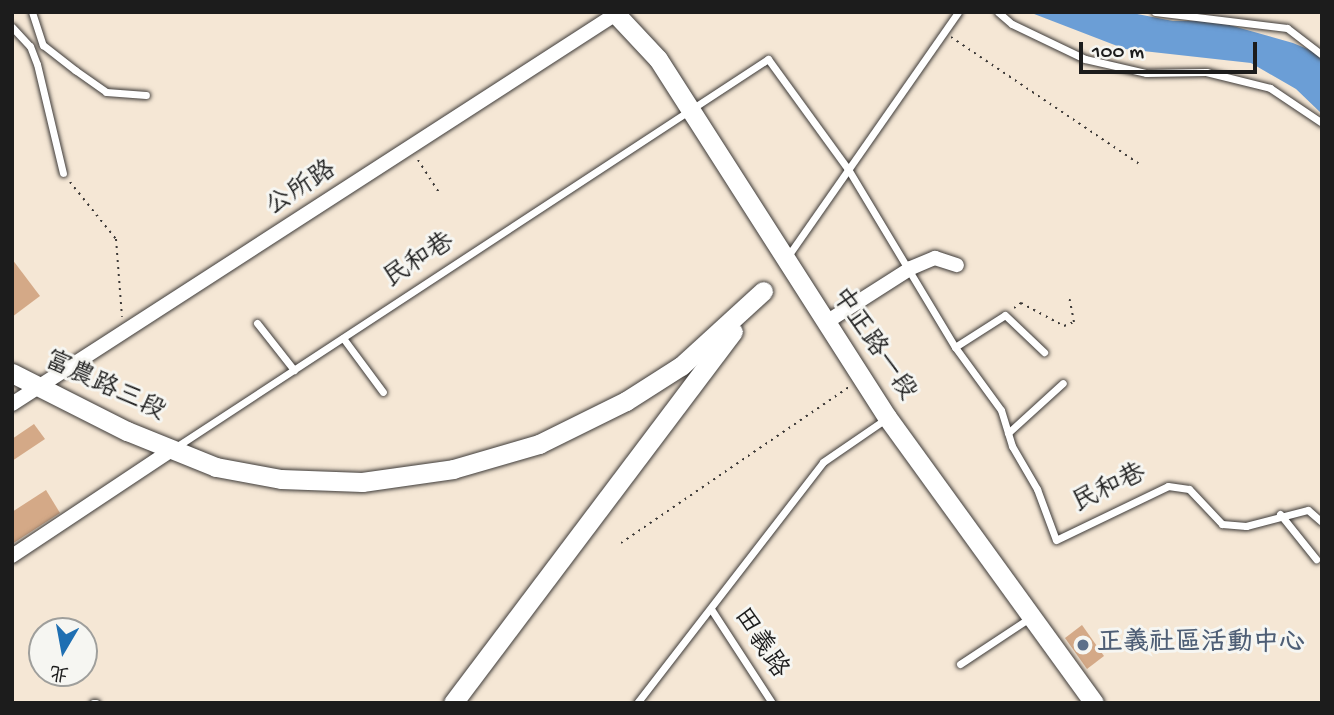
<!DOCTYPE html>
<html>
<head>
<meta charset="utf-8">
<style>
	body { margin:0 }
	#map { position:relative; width:1334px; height:715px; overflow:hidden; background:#f5e7d5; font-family:"Gochi Hand","LXGW WenKai TC",sans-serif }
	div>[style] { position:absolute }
	.water>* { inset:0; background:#6b9ed6 }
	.building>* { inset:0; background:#d4a987 }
	.path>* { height:2px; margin-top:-1px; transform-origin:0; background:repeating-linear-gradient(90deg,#3d3a38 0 2px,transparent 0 7px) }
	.roads { filter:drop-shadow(0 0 2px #3d3a38) drop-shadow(0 0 2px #3d3a38) }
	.lane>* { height:7px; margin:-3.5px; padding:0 3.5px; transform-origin:3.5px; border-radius:3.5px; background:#fff }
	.street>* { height:14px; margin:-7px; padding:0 7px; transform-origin:7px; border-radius:7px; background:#fff }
	.secondary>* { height:19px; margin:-9.5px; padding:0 9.5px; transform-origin:9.5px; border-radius:9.5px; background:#fff }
	.dots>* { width:19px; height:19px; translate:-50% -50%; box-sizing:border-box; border:4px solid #f6f6f2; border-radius:50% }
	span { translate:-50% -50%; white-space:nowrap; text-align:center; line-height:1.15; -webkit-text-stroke:6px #f6f6f2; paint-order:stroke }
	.street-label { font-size:26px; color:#1c1c1c }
	.service-label { font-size:26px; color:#4e5e75; font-weight:700 }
	.left { translate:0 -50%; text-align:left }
	.frame { position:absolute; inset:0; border:14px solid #1c1c1c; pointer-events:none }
	.north { position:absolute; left:28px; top:617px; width:70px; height:70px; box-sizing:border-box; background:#f6f6f2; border:2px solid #9f9f9c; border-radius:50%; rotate:190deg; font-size:19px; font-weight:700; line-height:28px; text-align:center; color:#1c1c1c }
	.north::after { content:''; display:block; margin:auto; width:24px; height:32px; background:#1f6fb2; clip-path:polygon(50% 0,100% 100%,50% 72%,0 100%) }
	.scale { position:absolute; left:1079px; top:42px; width:178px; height:32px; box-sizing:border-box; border:4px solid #1c1c1c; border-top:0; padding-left:9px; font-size:21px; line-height:24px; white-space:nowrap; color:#1c1c1c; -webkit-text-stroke:5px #f6f6f2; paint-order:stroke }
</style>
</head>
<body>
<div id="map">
	<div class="water">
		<i style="clip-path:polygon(1029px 12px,1127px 12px,1173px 21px,1215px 21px,1293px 43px,1322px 55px,1322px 114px,1296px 89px,1251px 63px,1125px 49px)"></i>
	</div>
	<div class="building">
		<i style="clip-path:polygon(12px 259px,40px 296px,12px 317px)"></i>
		<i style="clip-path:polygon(34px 424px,45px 439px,12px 461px,12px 439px)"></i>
		<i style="clip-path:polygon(46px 490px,60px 513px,12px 544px,12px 512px)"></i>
		<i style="clip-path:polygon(1082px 625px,1104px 656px,1087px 669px,1065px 638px)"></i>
	</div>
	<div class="path">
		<i style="left:951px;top:37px;width:227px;rotate:34deg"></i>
		<i style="left:418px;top:160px;width:40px;rotate:57.1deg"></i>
		<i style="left:70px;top:182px;width:73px;rotate:51.1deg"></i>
		<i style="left:116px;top:239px;width:78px;rotate:85.6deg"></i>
		<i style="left:1014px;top:308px;width:9px;rotate:-36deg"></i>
		<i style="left:1021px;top:303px;width:49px;rotate:28.1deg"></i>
		<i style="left:1064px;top:326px;width:11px;rotate:-22deg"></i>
		<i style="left:1074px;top:322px;width:25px;rotate:-101deg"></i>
		<i style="left:621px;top:543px;width:276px;rotate:-34.4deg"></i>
	</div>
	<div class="roads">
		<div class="lane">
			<i style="left:32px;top:12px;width:35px;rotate:72deg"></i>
			<i style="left:43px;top:45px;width:41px;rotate:38deg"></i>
			<i style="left:75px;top:70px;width:38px;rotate:35deg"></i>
			<i style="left:106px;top:92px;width:40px;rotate:4.3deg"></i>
			<i style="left:998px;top:12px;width:18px;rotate:41deg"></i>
			<i style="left:1012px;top:24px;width:81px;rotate:25.6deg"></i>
			<i style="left:1085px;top:59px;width:63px;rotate:12.9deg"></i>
			<i style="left:1146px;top:73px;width:60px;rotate:-1deg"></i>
			<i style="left:1206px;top:72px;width:66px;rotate:14deg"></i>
			<i style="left:1270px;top:88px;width:63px;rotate:33.9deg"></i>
			<i style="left:1155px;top:12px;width:133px;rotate:6.9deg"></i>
			<i style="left:1287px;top:28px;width:44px;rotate:37.6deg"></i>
			<i style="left:12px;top:27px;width:26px;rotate:47deg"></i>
			<i style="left:30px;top:46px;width:19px;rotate:69deg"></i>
			<i style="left:37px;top:64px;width:112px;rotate:76.6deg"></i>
			<i style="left:788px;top:256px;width:297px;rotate:-55.1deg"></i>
			<i style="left:257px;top:323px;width:60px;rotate:51.8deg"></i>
			<i style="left:343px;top:338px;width:67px;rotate:53.5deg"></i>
			<i style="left:955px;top:347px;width:59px;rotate:-32.6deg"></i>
			<i style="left:1005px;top:315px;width:54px;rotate:43.5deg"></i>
			<i style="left:1008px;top:433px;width:74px;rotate:-42.3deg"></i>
			<i style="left:176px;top:447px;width:708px;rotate:-33.24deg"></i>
			<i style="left:768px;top:59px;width:136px;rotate:54deg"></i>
			<i style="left:848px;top:169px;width:208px;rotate:59deg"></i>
			<i style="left:955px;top:347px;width:78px;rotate:53.9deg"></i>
			<i style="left:1001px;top:410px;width:38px;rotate:73deg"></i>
			<i style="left:1012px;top:446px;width:50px;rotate:59.8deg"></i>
			<i style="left:1037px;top:489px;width:54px;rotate:69.6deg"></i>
			<i style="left:1056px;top:540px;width:124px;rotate:-25.7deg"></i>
			<i style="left:1168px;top:486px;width:21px;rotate:8deg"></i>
			<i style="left:1189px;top:489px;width:48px;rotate:46.7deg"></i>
			<i style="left:1222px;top:524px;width:24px;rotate:5deg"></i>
			<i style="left:1246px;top:526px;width:64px;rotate:-14.5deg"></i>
			<i style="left:1308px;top:510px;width:18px;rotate:41deg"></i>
			<i style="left:1280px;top:514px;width:58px;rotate:51.3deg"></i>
			<i style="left:711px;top:609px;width:112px;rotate:57deg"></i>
			<i style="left:960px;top:664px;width:85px;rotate:-33.5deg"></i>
			<i style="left:93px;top:703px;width:3px"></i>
			<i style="left:637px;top:703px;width:304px;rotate:-52.3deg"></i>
			<i style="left:823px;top:462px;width:78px;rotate:-34.5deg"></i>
		</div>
		<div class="street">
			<i style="left:825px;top:323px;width:102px;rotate:-32.6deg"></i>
			<i style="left:911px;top:268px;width:26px;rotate:-23deg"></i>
			<i style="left:935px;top:258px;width:23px;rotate:18deg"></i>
			<i style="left:12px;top:404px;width:719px;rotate:-32.85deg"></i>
			<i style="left:12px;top:556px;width:193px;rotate:-33.6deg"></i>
		</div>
		<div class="secondary">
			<i style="left:614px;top:12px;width:64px;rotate:46.9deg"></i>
			<i style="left:658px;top:59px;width:425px;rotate:57.4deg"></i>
			<i style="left:887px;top:417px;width:353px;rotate:54.1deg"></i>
			<i style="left:12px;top:373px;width:129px;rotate:26.8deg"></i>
			<i style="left:127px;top:431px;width:96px;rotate:22deg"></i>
			<i style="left:216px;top:467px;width:66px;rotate:10.5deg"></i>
			<i style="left:281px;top:479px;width:81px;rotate:2.1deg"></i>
			<i style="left:362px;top:482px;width:92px;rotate:-8.1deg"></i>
			<i style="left:453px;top:469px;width:90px;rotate:-16.2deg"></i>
			<i style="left:539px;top:444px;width:97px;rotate:-26.3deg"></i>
			<i style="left:626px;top:401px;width:65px;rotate:-32.5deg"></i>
			<i style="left:681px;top:366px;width:111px;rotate:-42.4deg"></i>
			<i style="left:453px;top:703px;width:465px;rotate:-53deg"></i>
		</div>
	</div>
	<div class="dots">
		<i style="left:1083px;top:645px;background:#5c6f8a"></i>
	</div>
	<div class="street-label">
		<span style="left:302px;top:190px;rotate:-33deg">公所路</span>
		<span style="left:420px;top:262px;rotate:-33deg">民和巷</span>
		<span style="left:872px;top:345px;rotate:56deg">中正路一段</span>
		<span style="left:104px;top:388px;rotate:25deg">富農路三段</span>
		<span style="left:1110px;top:490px;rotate:-26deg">民和巷</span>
		<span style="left:759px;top:644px;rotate:57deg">田義路</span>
	</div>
	<div class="service-label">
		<span class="left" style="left:1097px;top:645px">正義社區活動中心</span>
	</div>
	<div class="frame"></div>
	<div class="north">北</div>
	<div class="scale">100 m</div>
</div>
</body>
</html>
